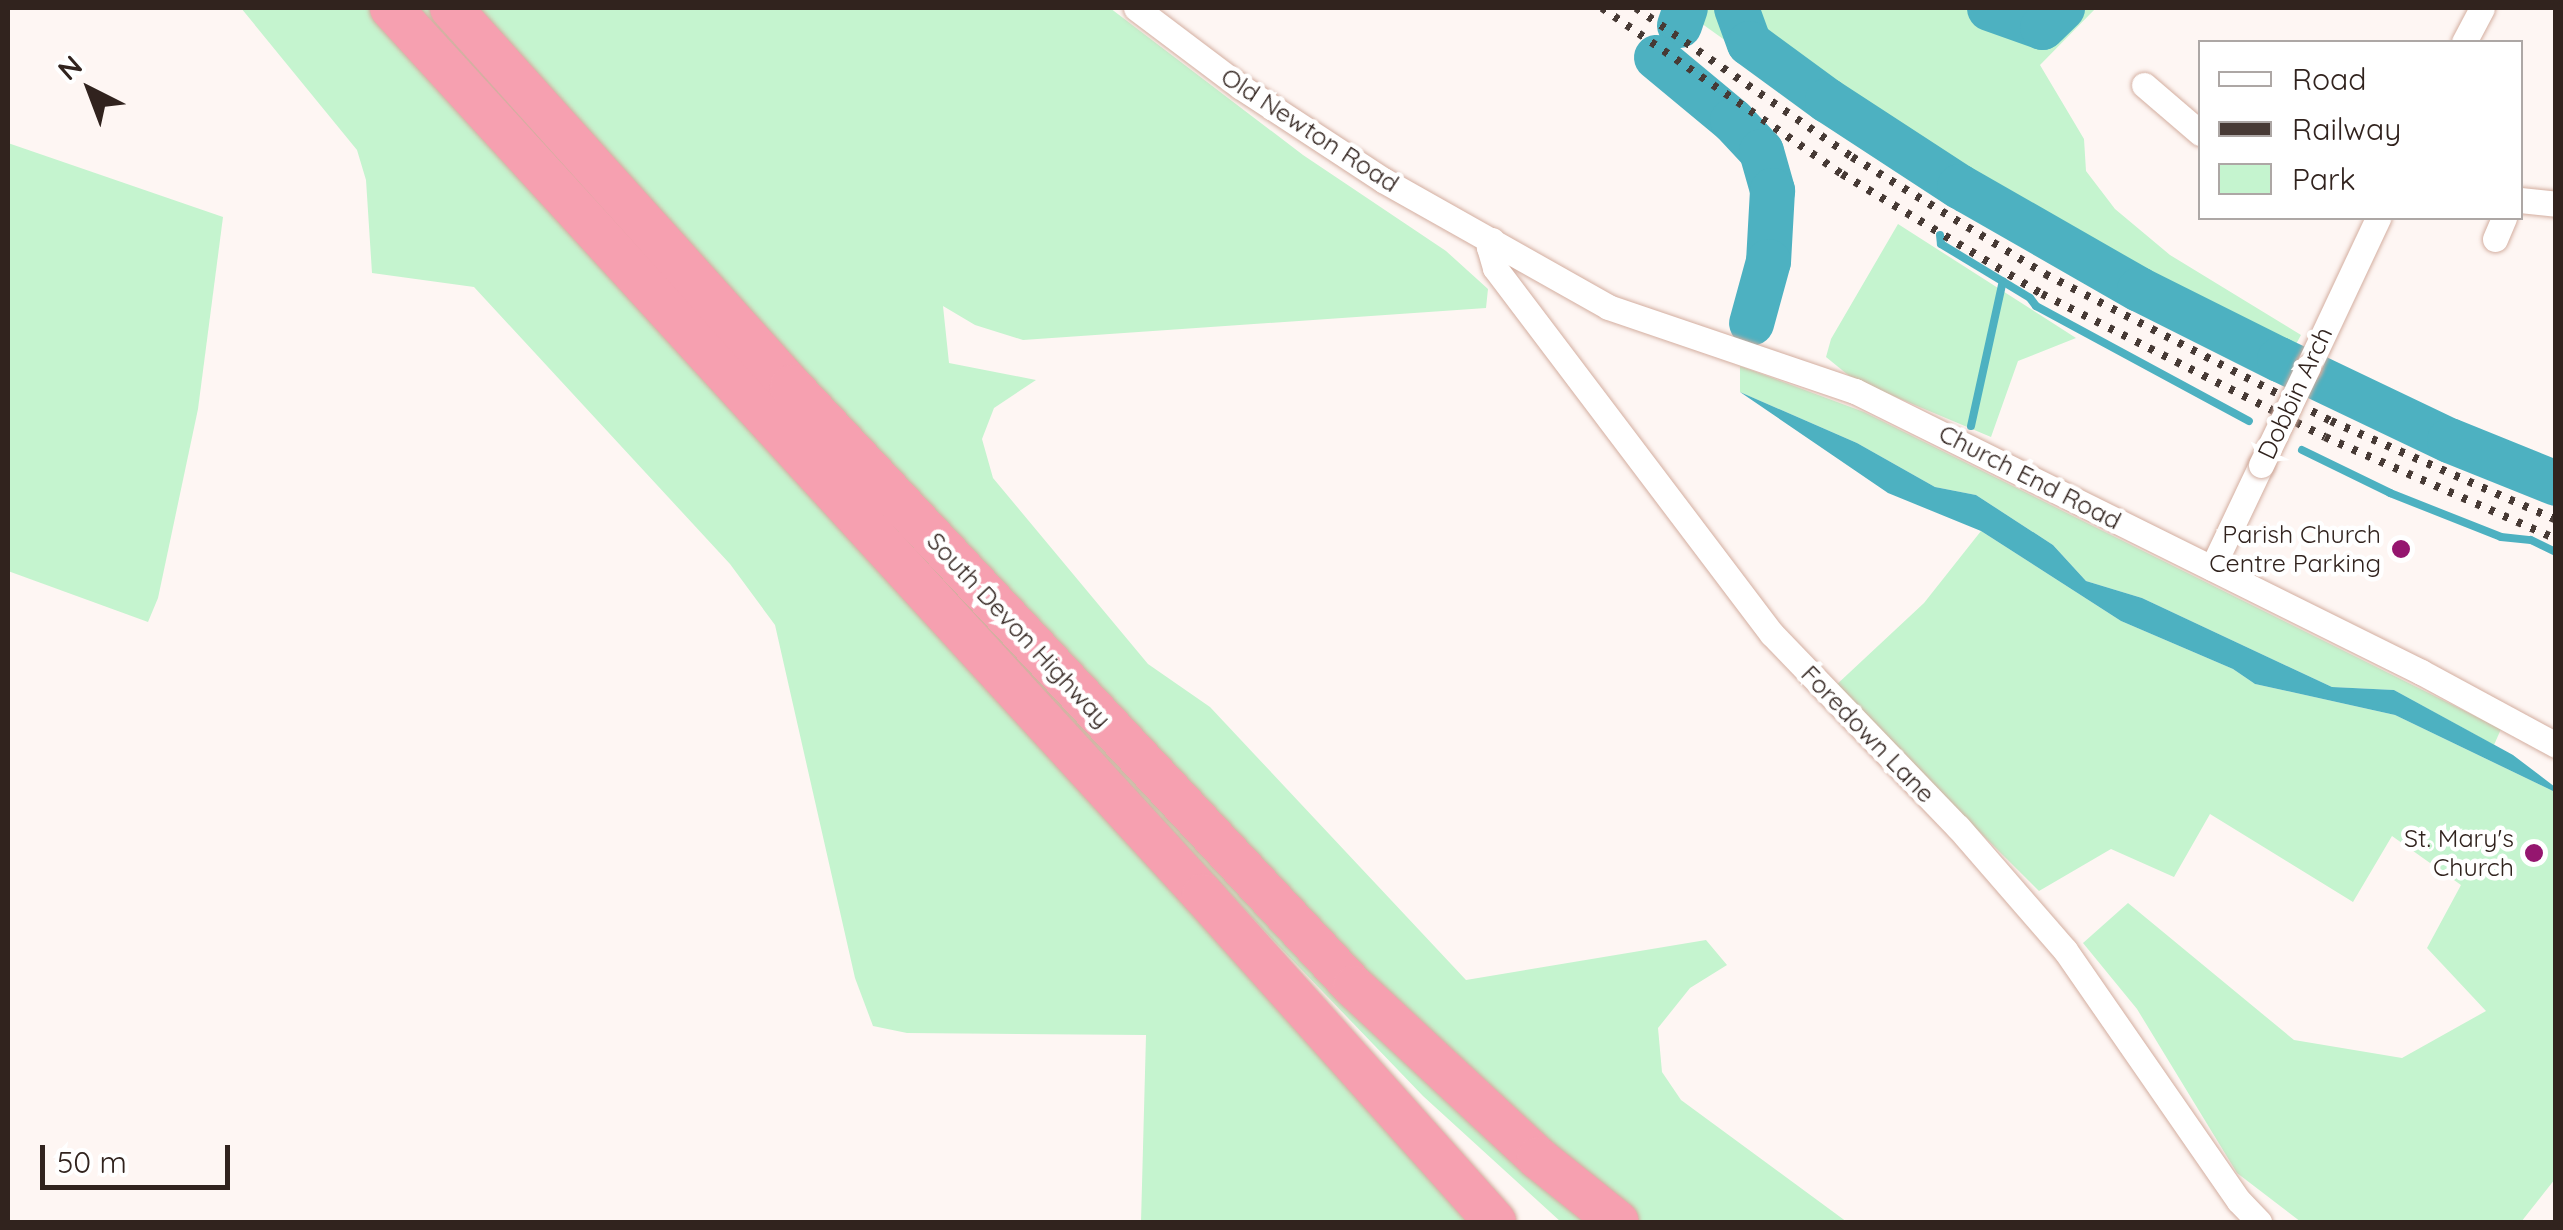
<!DOCTYPE html>
<html>
<head>
<meta charset="utf-8">
<style>
	body { margin:0 }
	#map { position:relative; width:2563px; height:1230px; overflow:hidden; background:#fef6f3; font-family:Quicksand,sans-serif }
	div>[style] { position:absolute }
	.green>* { inset:0; background:#c5f4cf }
	.water>* { inset:0; background:#4db1c1 }
	.stream>* { height:8px; margin:-4px; padding:0 4px; transform-origin:4px; border-radius:4px; background:#4db1c1 }
	.river>* { height:45px; margin:-22.5px; padding:0 22.5px; transform-origin:22.5px; border-radius:22.5px; background:#4db1c1 }
	.roads { filter:drop-shadow(0 0 2px #d3aea0) drop-shadow(0 0 2px #d3aea0) }
	.minor>* { height:25px; margin:-12.5px; padding:0 12.5px; transform-origin:12.5px; border-radius:12.5px; background:#fff }
	.trunk>* { height:42px; margin:-21px; padding:0 21px; transform-origin:21px; border-radius:21px; background:#f6a0b0 }
	.rail>* { height:8px; margin-top:-4px; transform-origin:0; background:repeating-linear-gradient(90deg,#473a35 0 5px,transparent 0 15px) }
	.bridges { filter:drop-shadow(0 0 2px #d3aea0) drop-shadow(0 0 2px #d3aea0) }
	.minor-bridge>* { height:25px; margin:-12.5px; padding:0 12.5px; transform-origin:12.5px; border-radius:12.5px; background:#fff }
	.dots>* { width:28px; height:28px; translate:-50% -50%; box-sizing:border-box; border:5px solid #fff; border-radius:50% }
	span { translate:-50% -50%; white-space:nowrap; text-align:center; line-height:1.15; -webkit-text-stroke:9px #fff; paint-order:stroke }
	.street-label { font-size:25px; color:#31231e }
	.poi-label { font-size:25px; color:#31231e }
	.right { translate:-100% -50%; text-align:right }
	.frame { position:absolute; inset:0; border:10px solid #31231e; pointer-events:none }
	.legend { position:absolute; left:2198px; top:40px; width:325px; height:180px; box-sizing:border-box; background:#fff; border:2px solid #ada7a5; margin:0; padding:12px 18px; list-style:none; font-size:30px; color:#31231e }
	.legend li { display:flex; align-items:center; gap:20px; height:50px }
	.legend b { width:50px; border:2px solid #ada7a5 }
	.north { position:absolute; left:40px; top:40px; width:100px; height:100px; -webkit-text-stroke:8px #fff; paint-order:stroke; rotate:318deg; font-size:28px; font-weight:700; line-height:40px; text-align:center; color:#31231e }
	.north::after { content:''; display:block; margin:auto; width:35px; height:45px; background:#31231e; clip-path:polygon(50% 0,100% 100%,50% 72%,0 100%) }
	.scale { position:absolute; left:40px; top:1145px; width:190px; height:45px; box-sizing:border-box; border:5px solid #31231e; border-top:0; padding-left:12px; font-size:30px; line-height:35px; white-space:nowrap; color:#31231e; -webkit-text-stroke:8px #fff; paint-order:stroke }
</style>
</head>
<body>
<div id="map">
	<div class="green">
		<i style="clip-path:polygon(241px 8px,371px 8px,1458px 1169px,1516px 1222px,1141px 1222px,1146px 1035px,907px 1033px,873px 1026px,855px 978px,775px 625px,730px 564px,474px 287px,372px 273px,366px 180px,357px 150px)"></i>
		<i style="clip-path:polygon(415px 8px,429px 8px,1244px 893px,1590px 1222px,1561px 1222px,1423px 1096px,1273px 940px)"></i>
		<i style="clip-path:polygon(471px 8px,1110px 8px,1303px 155px,1446px 251px,1488px 289px,1486px 308px,1023px 340px,975px 325px,943px 306px,949px 363px,1036px 380px,994px 408px,982px 439px,993px 478px,1148px 664px,1210px 707px,1466px 980px,1706px 940px,1727px 965px,1690px 988px,1658px 1028px,1662px 1072px,1681px 1100px,1847px 1222px,1638px 1222px,1294px 903px)"></i>
		<i style="clip-path:polygon(1680px 8px,2096px 8px,2040px 65px,2084px 139px,2086px 171px,2115px 209px,2170px 255px,2301px 335px,2281px 372px,1984px 207px,1814px 104px)"></i>
		<i style="clip-path:polygon(8px 143px,223px 217px,198px 409px,158px 598px,148px 622px,8px 571px)"></i>
		<i style="clip-path:polygon(1898px 224px,2076px 338px,2018px 361px,1991px 437px,1853px 379px,1826px 357px,1831px 339px)"></i>
		<i style="clip-path:polygon(1740px 366px,1864px 412px,2501px 729px,2494px 745px,2394px 690px,2332px 687px,2142px 598px,2086px 581px,2053px 545px,1976px 495px,1935px 487px,1857px 443px,1740px 392px)"></i>
		<i style="clip-path:polygon(1981px 531px,2121px 621px,2233px 669px,2255px 684px,2395px 715px,2555px 792px,2555px 1179px,2521px 1222px,2301px 1222px,2237px 1173px,2137px 1009px,2083px 943px,2128px 903px,2294px 1040px,2402px 1058px,2486px 1011px,2427px 948px,2461px 885px,2392px 836px,2353px 902px,2210px 814px,2174px 877px,2111px 849px,2039px 891px,1834px 687px,1924px 603px)"></i>
	</div>
	<div class="water">
		<i style="clip-path:polygon(1740px 392px,1857px 443px,1935px 487px,1976px 495px,2053px 545px,2086px 581px,2142px 598px,2332px 687px,2394px 690px,2513px 755px,2555px 787px,2555px 792px,2395px 715px,2255px 684px,2233px 669px,2121px 621px,1981px 531px,1888px 493px)"></i>
	</div>
	<div class="stream">
		<i style="left:1958px;top:207px;width:19px;rotate:-55deg"></i>
		<i style="left:1940px;top:235px;width:9px;rotate:84deg"></i>
		<i style="left:1941px;top:244px;width:104px;rotate:31.2deg"></i>
		<i style="left:2030px;top:298px;width:10px;rotate:53deg"></i>
		<i style="left:2036px;top:306px;width:242px;rotate:28.4deg"></i>
		<i style="left:1971px;top:426px;width:148px;rotate:-77.6deg"></i>
		<i style="left:2302px;top:450px;width:98px;rotate:26deg"></i>
		<i style="left:2390px;top:493px;width:119px;rotate:21.6deg"></i>
		<i style="left:2501px;top:537px;width:30px;rotate:6deg"></i>
		<i style="left:2531px;top:540px;width:28px;rotate:26deg"></i>
	</div>
	<div class="river">
		<i style="left:1736px;top:8px;width:37px;rotate:70deg"></i>
		<i style="left:1749px;top:43px;width:97px;rotate:36.2deg"></i>
		<i style="left:1827px;top:100px;width:158px;rotate:33.1deg"></i>
		<i style="left:1959px;top:186px;width:207px;rotate:29.8deg"></i>
		<i style="left:2139px;top:289px;width:157px;rotate:26.6deg"></i>
		<i style="left:2279px;top:359px;width:188px;rotate:25.5deg"></i>
		<i style="left:2449px;top:440px;width:115px;rotate:21.9deg"></i>
		<i style="left:1989px;top:8px;width:56px;rotate:19.7deg"></i>
		<i style="left:2042px;top:27px;width:28px;rotate:-44deg"></i>
		<i style="left:1679px;top:25px;width:18px;rotate:-71deg"></i>
		<i style="left:1656px;top:57px;width:99px;rotate:39.7deg"></i>
		<i style="left:1732px;top:120px;width:42px;rotate:46.9deg"></i>
		<i style="left:1761px;top:151px;width:41px;rotate:74.2deg"></i>
		<i style="left:1772px;top:190px;width:71px;rotate:93.2deg"></i>
		<i style="left:1768px;top:261px;width:64px;rotate:105.3deg"></i>
	</div>
	<div class="roads">
		<div class="minor">
			<i style="left:1136px;top:8px;width:131px;rotate:37deg"></i>
			<i style="left:1241px;top:87px;width:170px;rotate:33.2deg"></i>
			<i style="left:1383px;top:180px;width:258px;rotate:29.4deg"></i>
			<i style="left:1608px;top:307px;width:261px;rotate:18.8deg"></i>
			<i style="left:1855px;top:391px;width:632px;rotate:26.4deg"></i>
			<i style="left:2421px;top:672px;width:153px;rotate:28.4deg"></i>
			<i style="left:2464px;top:42px;width:38px;rotate:-62deg"></i>
			<i style="left:2144px;top:85px;width:74px;rotate:40.6deg"></i>
			<i style="left:2520px;top:200px;width:36px;rotate:6deg"></i>
			<i style="left:2495px;top:239px;width:23px;rotate:-67deg"></i>
			<i style="left:1492px;top:240px;width:8px;rotate:113deg"></i>
			<i style="left:1489px;top:247px;width:22px;rotate:74deg"></i>
			<i style="left:1495px;top:268px;width:459px;rotate:52.9deg"></i>
			<i style="left:1772px;top:634px;width:268px;rotate:46.1deg"></i>
			<i style="left:1958px;top:827px;width:163px;rotate:49deg"></i>
			<i style="left:2065px;top:950px;width:305px;rotate:55.3deg"></i>
			<i style="left:2239px;top:1201px;width:29px;rotate:46deg"></i>
			<i style="left:2308px;top:367px;width:165px;rotate:-64.8deg"></i>
			<i style="left:2212px;top:568px;width:114px;rotate:-64.6deg"></i>
		</div>
		<div class="trunk">
			<i style="left:391px;top:8px;width:1203px;rotate:47.53deg"></i>
			<i style="left:1203px;top:895px;width:438px;rotate:48.2deg"></i>
			<i style="left:451px;top:8px;width:508px;rotate:48.03deg"></i>
			<i style="left:791px;top:386px;width:824px;rotate:46.87deg"></i>
			<i style="left:1354px;top:987px;width:251px;rotate:42.9deg"></i>
			<i style="left:1538px;top:1158px;width:102px;rotate:38.7deg"></i>
		</div>
	</div>
	<div class="rail">
		<i style="left:1602px;top:8px;width:292px;rotate:34.7deg"></i>
		<i style="left:1842px;top:174px;width:233px;rotate:31deg"></i>
		<i style="left:2042px;top:294px;width:317px;rotate:26.8deg"></i>
		<i style="left:2325px;top:437px;width:253px;rotate:23.8deg"></i>
		<i style="left:1636px;top:8px;width:262px;rotate:34.6deg"></i>
		<i style="left:1852px;top:157px;width:226px;rotate:31.2deg"></i>
		<i style="left:2045px;top:274px;width:322px;rotate:27.2deg"></i>
		<i style="left:2331px;top:421px;width:246px;rotate:23.7deg"></i>
	</div>
	<div class="bridges">
		<div class="minor-bridge">
			<i style="left:2261px;top:465px;width:109px;rotate:-64.4deg"></i>
		</div>
	</div>
	<div class="dots">
		<i style="left:2401px;top:549px;background:#95166f"></i>
		<i style="left:2534px;top:853px;background:#95166f"></i>
	</div>
	<div class="street-label">
		<span style="left:1310px;top:130px;rotate:33deg">Old Newton Road</span>
		<span style="left:2295px;top:393px;rotate:-65deg">Dobbin Arch</span>
		<span style="left:2030px;top:477px;rotate:27deg">Church End Road</span>
		<span style="left:1019px;top:630px;rotate:47deg">South Devon Highway</span>
		<span style="left:1868px;top:734px;rotate:46deg">Foredown Lane</span>
	</div>
	<div class="poi-label">
		<span class="right" style="left:2381px;top:549px">Parish Church<br>Centre Parking</span>
		<span class="right" style="left:2514px;top:853px">St. Mary's<br>Church</span>
	</div>
	<div class="frame"></div>
	<ul class="legend">
	<li><b style="height:12px;background:#fff"></b>Road</li>
	<li><b style="height:12px;background:#473a35"></b>Railway</li>
	<li><b style="height:28px;background:#c5f4cf"></b>Park</li>
	</ul>
	<div class="north">N</div>
	<div class="scale">50 m</div>
</div>
</body>
</html>
